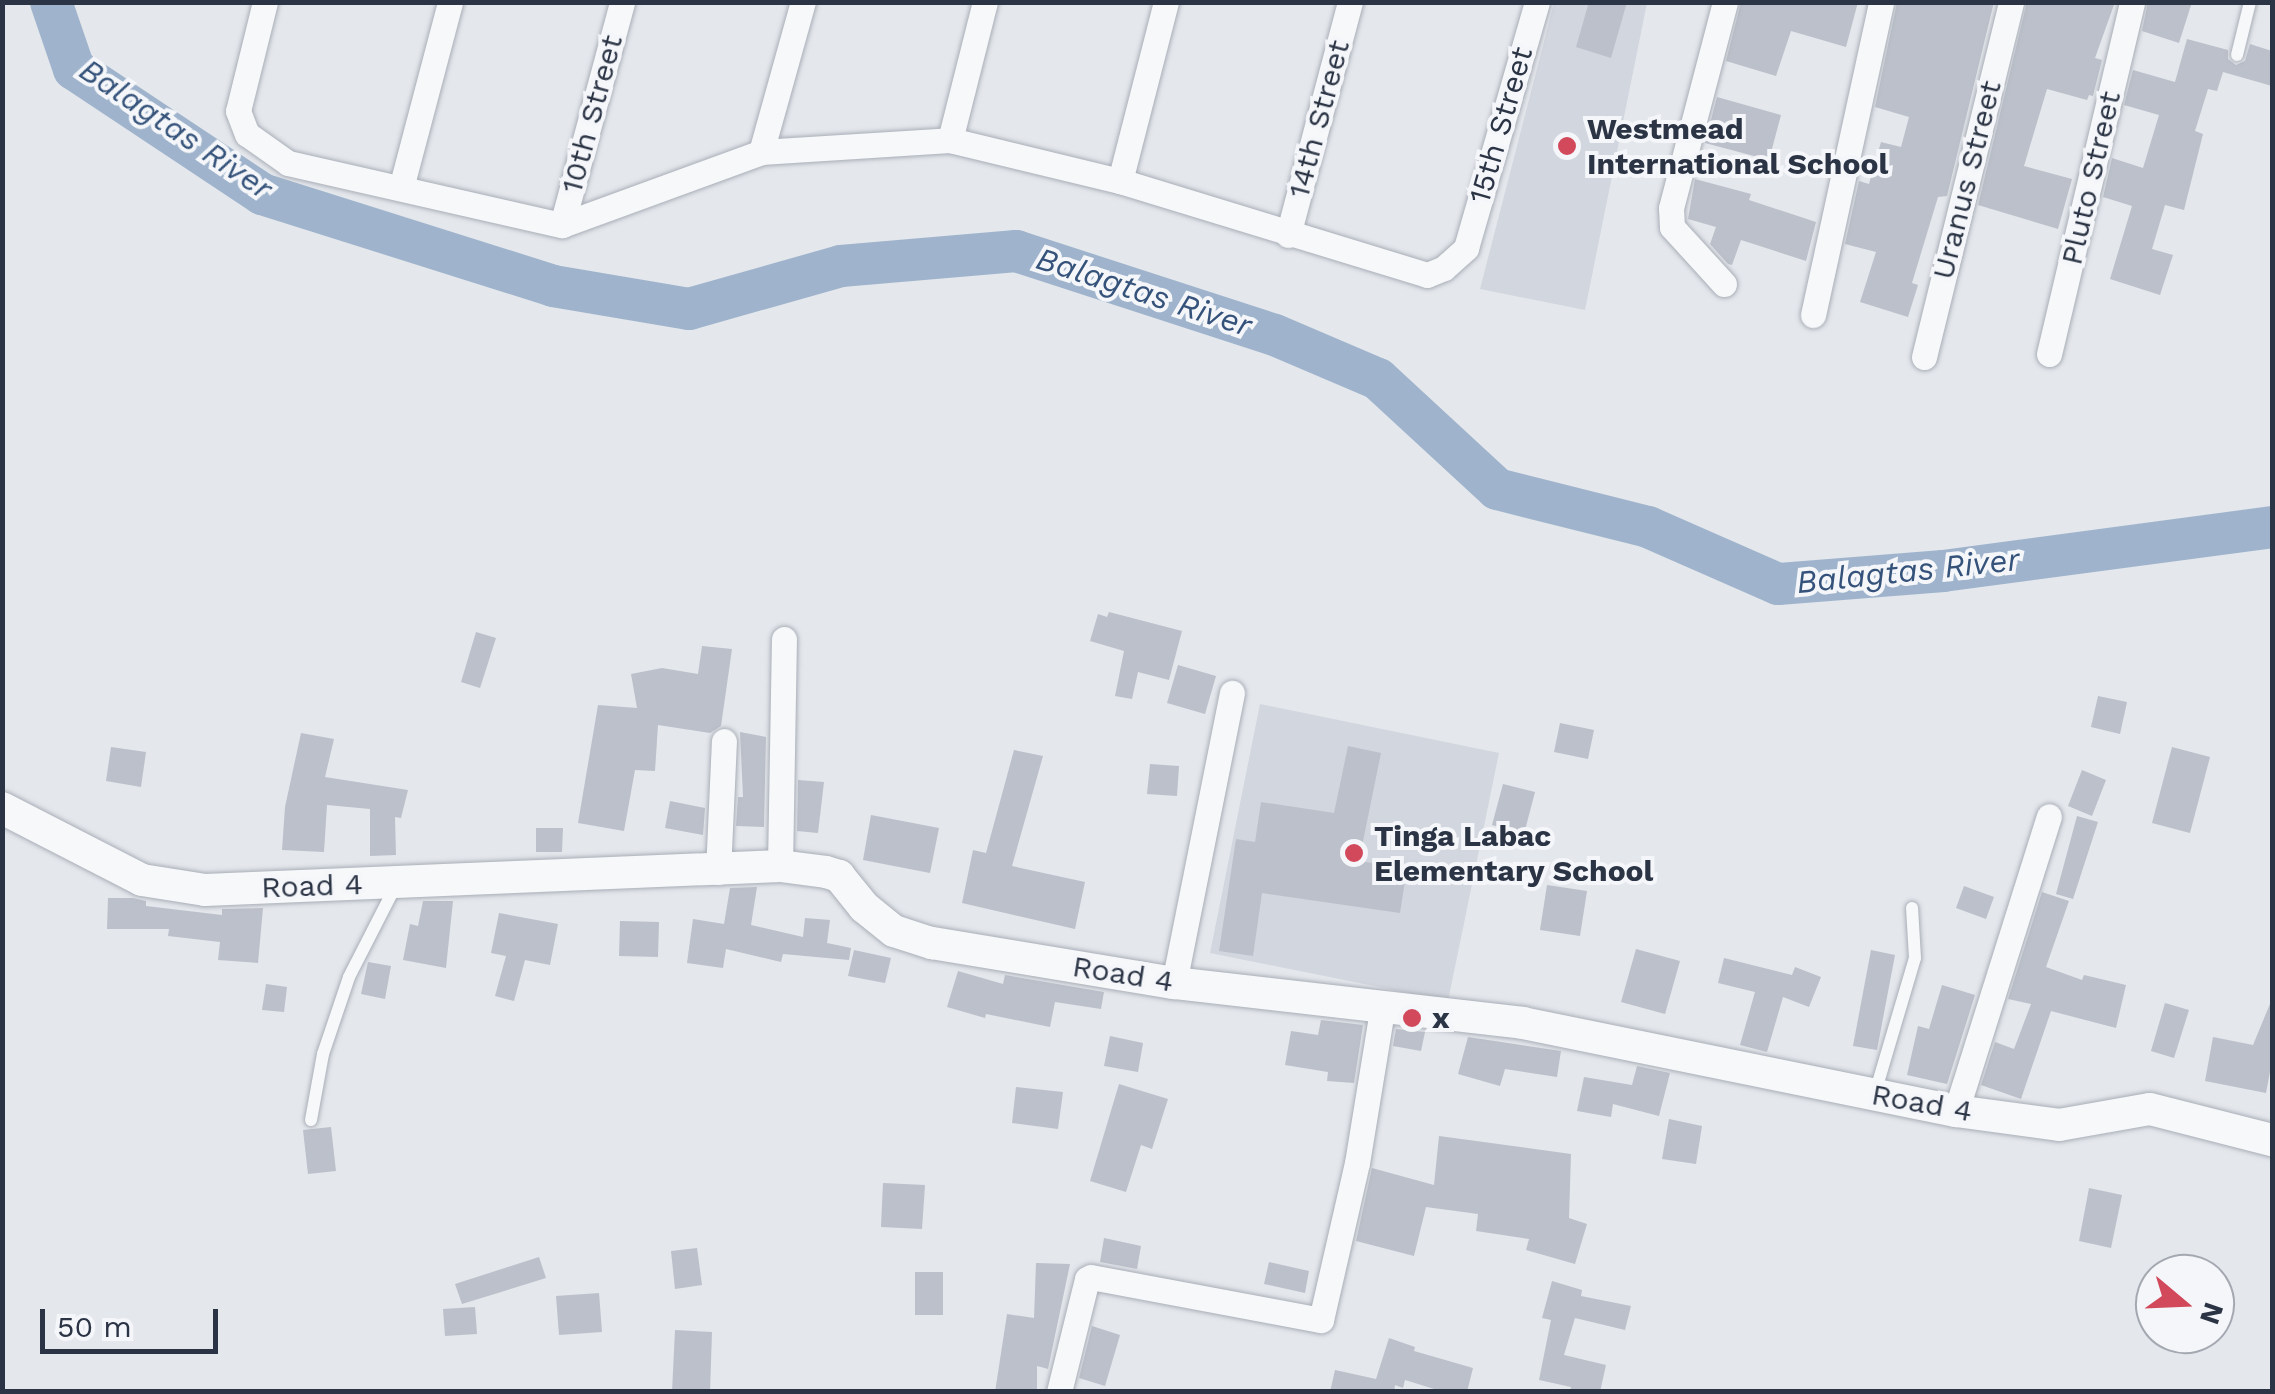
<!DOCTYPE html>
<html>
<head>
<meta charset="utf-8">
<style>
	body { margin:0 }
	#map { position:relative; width:2275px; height:1394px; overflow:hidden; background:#e4e7ec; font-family:"Work Sans",sans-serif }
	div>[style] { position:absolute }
	.built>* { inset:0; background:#d2d6de }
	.river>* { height:42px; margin:-21px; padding:0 21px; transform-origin:21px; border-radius:21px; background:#9fb4cc }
	.building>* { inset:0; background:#bbc0ca }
	.roads { filter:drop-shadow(0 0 2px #a9aeb7) drop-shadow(0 0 2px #a9aeb7) }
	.service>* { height:12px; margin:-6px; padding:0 6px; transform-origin:6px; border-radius:6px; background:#f7f8fa }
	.minor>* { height:25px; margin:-12.5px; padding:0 12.5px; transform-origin:12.5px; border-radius:12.5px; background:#f7f8fa }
	.tertiary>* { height:32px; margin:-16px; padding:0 16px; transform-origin:16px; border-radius:16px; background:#f7f8fa }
	.dots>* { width:28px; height:28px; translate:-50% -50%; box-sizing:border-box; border:5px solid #f4f6f9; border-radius:50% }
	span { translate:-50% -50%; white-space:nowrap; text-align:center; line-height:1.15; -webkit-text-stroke:8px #f4f6f9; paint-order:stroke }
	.street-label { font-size:30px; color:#2b3445 }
	.poi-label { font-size:30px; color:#2b3445; font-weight:700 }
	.left { translate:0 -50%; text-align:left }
	.water-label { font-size:32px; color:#34527a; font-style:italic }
	.frame { position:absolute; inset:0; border:5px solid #2b3445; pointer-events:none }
	.north { position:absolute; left:2135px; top:1254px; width:100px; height:100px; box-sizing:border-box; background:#f4f6f9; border:2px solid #a4a8b1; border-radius:50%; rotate:109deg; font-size:28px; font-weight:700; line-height:40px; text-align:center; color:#2b3445 }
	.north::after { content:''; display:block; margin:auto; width:35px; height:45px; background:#d1495b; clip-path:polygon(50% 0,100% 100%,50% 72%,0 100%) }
	.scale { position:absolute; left:40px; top:1309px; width:178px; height:45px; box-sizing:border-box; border:5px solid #2b3445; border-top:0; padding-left:12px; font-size:30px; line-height:35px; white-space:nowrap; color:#2b3445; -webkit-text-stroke:8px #f4f6f9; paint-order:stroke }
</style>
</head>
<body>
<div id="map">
	<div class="built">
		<i style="clip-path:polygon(1554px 3px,1647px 3px,1585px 310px,1480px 289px)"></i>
		<i style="clip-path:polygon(1260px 704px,1499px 753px,1448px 1001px,1210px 953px)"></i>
	</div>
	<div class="river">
		<i style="left:51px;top:2px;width:71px;rotate:71.1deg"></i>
		<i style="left:74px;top:69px;width:226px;rotate:33.6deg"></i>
		<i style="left:262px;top:194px;width:305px;rotate:17.5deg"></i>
		<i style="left:553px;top:286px;width:138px;rotate:9.6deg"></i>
		<i style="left:689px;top:309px;width:158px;rotate:-15.8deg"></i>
		<i style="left:841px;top:266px;width:176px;rotate:-4.9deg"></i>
		<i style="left:1016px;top:251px;width:272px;rotate:18deg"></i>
		<i style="left:1275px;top:335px;width:112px;rotate:23.1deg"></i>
		<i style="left:1378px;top:379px;width:162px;rotate:42.7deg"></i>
		<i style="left:1497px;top:489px;width:156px;rotate:14.1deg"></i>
		<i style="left:1648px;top:527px;width:142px;rotate:23.7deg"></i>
		<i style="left:1778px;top:584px;width:166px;rotate:-4.5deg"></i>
		<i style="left:1943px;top:571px;width:332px;rotate:-7.6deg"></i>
	</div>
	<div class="building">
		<i style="clip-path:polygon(1589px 2px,1627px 2px,1611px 58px,1576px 47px)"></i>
		<i style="clip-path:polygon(1741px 2px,1858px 2px,1846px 47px,1791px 31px,1776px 76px,1726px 61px)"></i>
		<i style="clip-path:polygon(1897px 2px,1994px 2px,1947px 196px,1938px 197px,1912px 283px,1918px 285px,1908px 317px,1860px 302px,1876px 252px,1845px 244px,1859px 181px,1869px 184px,1881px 142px,1901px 147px,1909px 117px,1875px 107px)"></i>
		<i style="clip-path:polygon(2027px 2px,2115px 2px,2095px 58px,2102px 60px,2093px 96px,2089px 95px,2087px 100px,2047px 89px,2024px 166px,2072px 179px,2058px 229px,1978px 205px)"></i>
		<i style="clip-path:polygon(2148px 2px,2192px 2px,2179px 43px,2142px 31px)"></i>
		<i style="clip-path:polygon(2187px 39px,2228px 50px,2228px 59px,2236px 65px,2245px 61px,2250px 44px,2272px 51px,2272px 86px,2223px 72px,2217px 91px,2208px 89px,2195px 131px,2203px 134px,2184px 210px,2165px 205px,2152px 249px,2173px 255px,2160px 295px,2110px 279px,2132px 206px,2103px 197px,2112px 158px,2143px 168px,2159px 115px,2124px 105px,2133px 70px,2175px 82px)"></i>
		<i style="clip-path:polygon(1717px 97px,1781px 115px,1769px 160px,1705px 143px)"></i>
		<i style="clip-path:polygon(1695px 179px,1751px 194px,1749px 200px,1816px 222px,1806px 261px,1741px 240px,1732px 265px,1728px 264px,1710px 244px,1716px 227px,1688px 219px)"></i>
		<i style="clip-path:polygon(1109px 612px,1182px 631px,1169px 680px,1138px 672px,1132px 699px,1115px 696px,1124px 651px,1090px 641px,1098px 614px,1107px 617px)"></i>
		<i style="clip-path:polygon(476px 632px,496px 638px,480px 688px,461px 682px)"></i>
		<i style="clip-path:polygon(702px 646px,732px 649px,721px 726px,710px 733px,658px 725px,655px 771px,635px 770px,624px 831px,578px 823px,598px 705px,637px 708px,631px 674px,662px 668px,698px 674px)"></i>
		<i style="clip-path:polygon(1178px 665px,1216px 676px,1205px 714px,1167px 703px)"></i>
		<i style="clip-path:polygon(2098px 696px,2127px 702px,2120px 734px,2091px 727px)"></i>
		<i style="clip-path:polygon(1560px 723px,1594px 730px,1588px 759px,1554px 752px)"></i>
		<i style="clip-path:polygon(740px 732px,766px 737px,764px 827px,736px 826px,738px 797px,743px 797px)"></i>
		<i style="clip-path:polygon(301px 733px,334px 739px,325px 777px,408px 790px,401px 818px,395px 817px,396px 855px,370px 856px,370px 809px,327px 805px,324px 852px,282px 850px,285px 807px)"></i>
		<i style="clip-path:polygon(1348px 746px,1381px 753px,1359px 861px,1407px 868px,1400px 913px,1262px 893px,1253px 956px,1219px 951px,1236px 839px,1255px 842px,1261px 802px,1334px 813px)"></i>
		<i style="clip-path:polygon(111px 747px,146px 752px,141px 787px,106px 781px)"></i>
		<i style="clip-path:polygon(2172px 747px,2210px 757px,2190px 833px,2152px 823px)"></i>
		<i style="clip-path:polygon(1014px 750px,1043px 756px,1012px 866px,1085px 882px,1075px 929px,962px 903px,973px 850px,986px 853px)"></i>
		<i style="clip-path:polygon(1150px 764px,1179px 766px,1177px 796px,1147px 794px)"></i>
		<i style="clip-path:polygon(2082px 770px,2106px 780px,2092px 816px,2068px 806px)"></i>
		<i style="clip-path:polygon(798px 780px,824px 782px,818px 833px,797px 831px)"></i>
		<i style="clip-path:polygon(1503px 784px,1535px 792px,1524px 834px,1492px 825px)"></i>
		<i style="clip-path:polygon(670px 801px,705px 808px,703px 835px,665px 828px)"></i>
		<i style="clip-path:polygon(871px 815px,939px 828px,930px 873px,863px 860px)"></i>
		<i style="clip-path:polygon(2077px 816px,2098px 822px,2073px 899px,2056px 894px)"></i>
		<i style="clip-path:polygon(536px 828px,563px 828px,562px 852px,536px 852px)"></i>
		<i style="clip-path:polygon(1547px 885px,1587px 891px,1580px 936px,1540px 930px)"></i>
		<i style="clip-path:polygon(1964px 886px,1994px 897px,1986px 919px,1956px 908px)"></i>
		<i style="clip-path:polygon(757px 887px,751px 925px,803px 937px,805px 918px,830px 920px,827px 943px,851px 948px,849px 960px,783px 954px,781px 962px,726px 949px,723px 968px,687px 963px,693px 919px,724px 924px,730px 888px)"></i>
		<i style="clip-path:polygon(2042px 892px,2069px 901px,2046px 967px,2082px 980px,2084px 975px,2126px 985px,2116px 1028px,2051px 1011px,2021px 1099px,1981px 1085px,1995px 1042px,2014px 1049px,2031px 1004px,2008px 999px)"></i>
		<i style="clip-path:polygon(108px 898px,133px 898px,146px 901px,146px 906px,222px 915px,222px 909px,263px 908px,258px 963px,218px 960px,220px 942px,168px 936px,169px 929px,107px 929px)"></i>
		<i style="clip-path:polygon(423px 901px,453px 901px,446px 968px,403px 960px,410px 924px,418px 926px)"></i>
		<i style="clip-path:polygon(499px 913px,558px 924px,550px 965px,525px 960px,514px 1001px,495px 996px,506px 956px,491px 953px)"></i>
		<i style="clip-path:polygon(620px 921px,659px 922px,658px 957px,619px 956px)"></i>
		<i style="clip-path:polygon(1636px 949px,1680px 961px,1665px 1014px,1621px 1002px)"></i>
		<i style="clip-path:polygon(854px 950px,891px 958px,885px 983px,848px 976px)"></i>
		<i style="clip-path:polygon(1871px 950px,1895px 955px,1877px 1050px,1853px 1046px)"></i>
		<i style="clip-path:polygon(1724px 958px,1792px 975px,1795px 967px,1821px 977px,1809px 1007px,1783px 997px,1767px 1052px,1740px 1045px,1755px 992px,1718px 983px)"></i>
		<i style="clip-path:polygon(368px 962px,391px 966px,385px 999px,361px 994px)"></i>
		<i style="clip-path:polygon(958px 971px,1003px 984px,1005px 975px,1104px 992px,1101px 1009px,1055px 1002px,1050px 1027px,986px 1014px,985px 1018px,947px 1007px)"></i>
		<i style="clip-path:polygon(266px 984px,287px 987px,284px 1012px,262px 1010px)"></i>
		<i style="clip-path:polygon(1942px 985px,1975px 995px,1947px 1084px,1907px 1075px,1918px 1026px,1929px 1029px)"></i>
		<i style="clip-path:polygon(2272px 999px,2272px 1061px,2266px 1093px,2205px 1081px,2213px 1037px,2253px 1045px)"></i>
		<i style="clip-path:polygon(2165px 1003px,2189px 1010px,2174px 1058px,2151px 1051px)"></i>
		<i style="clip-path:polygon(1321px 1020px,1363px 1025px,1354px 1083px,1327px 1081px,1328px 1072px,1285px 1065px,1291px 1031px,1318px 1035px)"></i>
		<i style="clip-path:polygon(1396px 1029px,1425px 1032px,1421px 1051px,1393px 1046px)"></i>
		<i style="clip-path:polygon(1110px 1036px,1143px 1043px,1138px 1072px,1104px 1066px)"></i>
		<i style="clip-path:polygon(1468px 1037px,1561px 1051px,1557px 1077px,1505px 1069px,1500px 1086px,1458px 1074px)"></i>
		<i style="clip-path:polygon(1637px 1066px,1670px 1073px,1659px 1116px,1613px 1104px,1611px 1117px,1577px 1111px,1584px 1077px,1632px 1085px)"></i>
		<i style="clip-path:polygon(1119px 1084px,1168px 1099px,1152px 1149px,1141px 1145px,1126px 1192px,1090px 1181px)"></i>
		<i style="clip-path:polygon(1016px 1087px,1063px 1092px,1058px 1129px,1012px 1123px)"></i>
		<i style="clip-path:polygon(1669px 1119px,1702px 1126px,1696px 1164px,1662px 1159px)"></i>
		<i style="clip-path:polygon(331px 1127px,336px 1171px,308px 1174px,303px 1130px)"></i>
		<i style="clip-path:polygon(1439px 1136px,1571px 1154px,1569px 1218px,1587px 1224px,1575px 1264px,1526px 1250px,1529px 1239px,1476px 1231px,1478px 1214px,1426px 1207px,1414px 1256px,1356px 1241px,1372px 1168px,1434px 1185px)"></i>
		<i style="clip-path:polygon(883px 1183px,925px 1185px,922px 1229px,881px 1227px)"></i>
		<i style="clip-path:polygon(2089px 1188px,2122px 1195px,2111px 1248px,2079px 1241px)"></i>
		<i style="clip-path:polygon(1104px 1238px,1141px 1246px,1137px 1269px,1100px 1262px)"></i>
		<i style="clip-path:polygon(697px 1248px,702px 1285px,675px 1289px,671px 1251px)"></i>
		<i style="clip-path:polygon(539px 1257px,546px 1278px,462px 1304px,455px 1284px)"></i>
		<i style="clip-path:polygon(1269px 1262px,1309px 1271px,1305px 1293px,1264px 1284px)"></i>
		<i style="clip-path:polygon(1036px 1263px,1070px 1264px,1048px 1369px,1037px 1366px,1037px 1392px,995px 1392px,1007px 1314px,1034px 1318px)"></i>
		<i style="clip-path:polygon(915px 1272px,943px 1272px,943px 1315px,915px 1315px)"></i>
		<i style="clip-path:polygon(1552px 1281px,1582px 1290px,1581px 1296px,1631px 1306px,1625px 1330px,1575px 1318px,1564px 1355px,1606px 1365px,1600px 1392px,1570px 1392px,1571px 1387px,1539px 1380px,1551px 1320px,1542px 1318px)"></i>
		<i style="clip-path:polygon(599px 1293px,602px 1332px,559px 1335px,556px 1296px)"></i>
		<i style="clip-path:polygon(475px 1307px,477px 1334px,445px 1336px,443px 1309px)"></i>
		<i style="clip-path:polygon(1092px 1326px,1120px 1335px,1105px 1386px,1079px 1378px)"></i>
		<i style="clip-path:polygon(675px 1330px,712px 1332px,710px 1392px,672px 1392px)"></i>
		<i style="clip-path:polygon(1389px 1338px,1415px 1347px,1414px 1351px,1473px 1368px,1467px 1392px,1444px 1392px,1405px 1380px,1403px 1388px,1395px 1385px,1394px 1392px,1330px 1392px,1335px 1370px,1376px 1379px)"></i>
	</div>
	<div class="roads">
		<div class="service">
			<i style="left:2237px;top:55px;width:55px;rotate:-76.2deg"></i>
			<i style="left:1875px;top:1093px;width:141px;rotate:-73.5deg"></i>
			<i style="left:1915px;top:958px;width:50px;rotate:-93.4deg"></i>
			<i style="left:311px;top:1120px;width:67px;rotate:-79.7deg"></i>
			<i style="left:323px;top:1054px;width:81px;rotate:-71.3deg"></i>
			<i style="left:349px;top:977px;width:103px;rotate:-62.9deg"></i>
		</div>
		<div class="minor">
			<i style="left:265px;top:2px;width:112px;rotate:103.9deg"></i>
			<i style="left:238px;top:111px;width:25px;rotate:69deg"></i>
			<i style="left:247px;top:134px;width:50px;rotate:35.3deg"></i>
			<i style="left:288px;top:163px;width:281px;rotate:12.8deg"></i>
			<i style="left:562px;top:225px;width:212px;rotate:-20.1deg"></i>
			<i style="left:761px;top:152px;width:189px;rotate:-3.6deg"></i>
			<i style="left:950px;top:140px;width:175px;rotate:13.6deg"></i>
			<i style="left:1120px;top:181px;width:321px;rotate:17deg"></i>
			<i style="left:1427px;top:275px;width:18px;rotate:-22deg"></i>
			<i style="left:1444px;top:268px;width:30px;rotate:-42deg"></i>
			<i style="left:1466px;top:248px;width:256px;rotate:-73.9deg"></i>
			<i style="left:950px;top:140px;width:142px;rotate:-75.8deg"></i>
			<i style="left:761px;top:152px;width:156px;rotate:-74.4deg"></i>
			<i style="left:1120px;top:181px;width:185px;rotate:-75.6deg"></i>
			<i style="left:401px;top:188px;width:192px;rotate:-75.2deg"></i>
			<i style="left:562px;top:225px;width:231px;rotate:-74.9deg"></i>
			<i style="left:1288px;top:235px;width:241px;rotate:-75.1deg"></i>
			<i style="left:1724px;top:284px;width:77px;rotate:-132.4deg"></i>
			<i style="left:1672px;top:227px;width:19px;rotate:-93deg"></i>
			<i style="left:1671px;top:208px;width:213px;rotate:-75.3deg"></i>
			<i style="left:1813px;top:315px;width:320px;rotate:-77.7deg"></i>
			<i style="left:2049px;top:354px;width:362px;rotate:-76.7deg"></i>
			<i style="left:1924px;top:357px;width:366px;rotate:-76.2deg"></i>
			<i style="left:780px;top:866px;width:227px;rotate:-89deg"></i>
			<i style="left:718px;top:872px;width:131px;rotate:-87.4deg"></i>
			<i style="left:1174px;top:983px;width:296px;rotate:-78.7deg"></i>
			<i style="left:1956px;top:1111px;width:309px;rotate:-72.5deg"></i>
			<i style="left:1059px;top:1392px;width:116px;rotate:-76.1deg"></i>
			<i style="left:1087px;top:1279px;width:4px;rotate:-27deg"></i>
			<i style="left:1091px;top:1277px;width:234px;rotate:10.6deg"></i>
			<i style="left:1321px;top:1320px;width:161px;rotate:-77.1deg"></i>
			<i style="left:1357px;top:1163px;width:160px;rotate:-80.7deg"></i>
		</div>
		<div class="tertiary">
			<i style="left:2px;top:808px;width:157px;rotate:27.2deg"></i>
			<i style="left:142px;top:880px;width:64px;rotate:9deg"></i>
			<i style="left:205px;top:890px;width:576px;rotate:-2.39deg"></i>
			<i style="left:780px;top:866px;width:46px;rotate:7.4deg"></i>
			<i style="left:826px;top:872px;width:14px;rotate:17deg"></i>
			<i style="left:839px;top:876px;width:40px;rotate:51deg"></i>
			<i style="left:864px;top:907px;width:38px;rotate:39deg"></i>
			<i style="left:894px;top:931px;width:40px;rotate:18deg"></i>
			<i style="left:932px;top:943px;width:245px;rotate:9.4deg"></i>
			<i style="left:1174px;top:983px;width:351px;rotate:6.5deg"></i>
			<i style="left:1523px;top:1023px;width:442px;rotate:11.5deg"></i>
			<i style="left:1956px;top:1111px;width:104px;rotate:7.7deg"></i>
			<i style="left:2059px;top:1125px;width:92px;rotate:-10deg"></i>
			<i style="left:2150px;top:1109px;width:126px;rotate:14.3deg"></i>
		</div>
	</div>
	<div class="dots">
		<i style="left:1567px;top:146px;background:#d1495b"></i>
		<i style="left:1354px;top:853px;background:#d1495b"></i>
		<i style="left:1412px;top:1018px;background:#d1495b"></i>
	</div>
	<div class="street-label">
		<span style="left:592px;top:114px;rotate:-75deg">10th Street</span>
		<span style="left:1319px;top:119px;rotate:-75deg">14th Street</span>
		<span style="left:1501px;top:125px;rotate:-74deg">15th Street</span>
		<span style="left:2091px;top:178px;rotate:-77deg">Pluto Street</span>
		<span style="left:1967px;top:180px;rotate:-76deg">Uranus Street</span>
		<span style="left:312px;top:886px;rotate:-2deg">Road 4</span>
		<span style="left:1123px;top:974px;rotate:9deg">Road 4</span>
		<span style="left:1922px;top:1103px;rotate:10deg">Road 4</span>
	</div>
	<div class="poi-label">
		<span class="left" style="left:1587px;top:146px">Westmead<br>International School</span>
		<span class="left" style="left:1374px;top:853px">Tinga Labac<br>Elementary School</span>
		<span class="left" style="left:1432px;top:1018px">x</span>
	</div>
	<div class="water-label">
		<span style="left:176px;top:129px;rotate:34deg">Balagtas River</span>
		<span style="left:1144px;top:292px;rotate:18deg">Balagtas River</span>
		<span style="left:1908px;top:571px;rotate:-6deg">Balagtas River</span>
	</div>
	<div class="frame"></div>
	<div class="north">N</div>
	<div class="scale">50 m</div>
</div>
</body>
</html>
